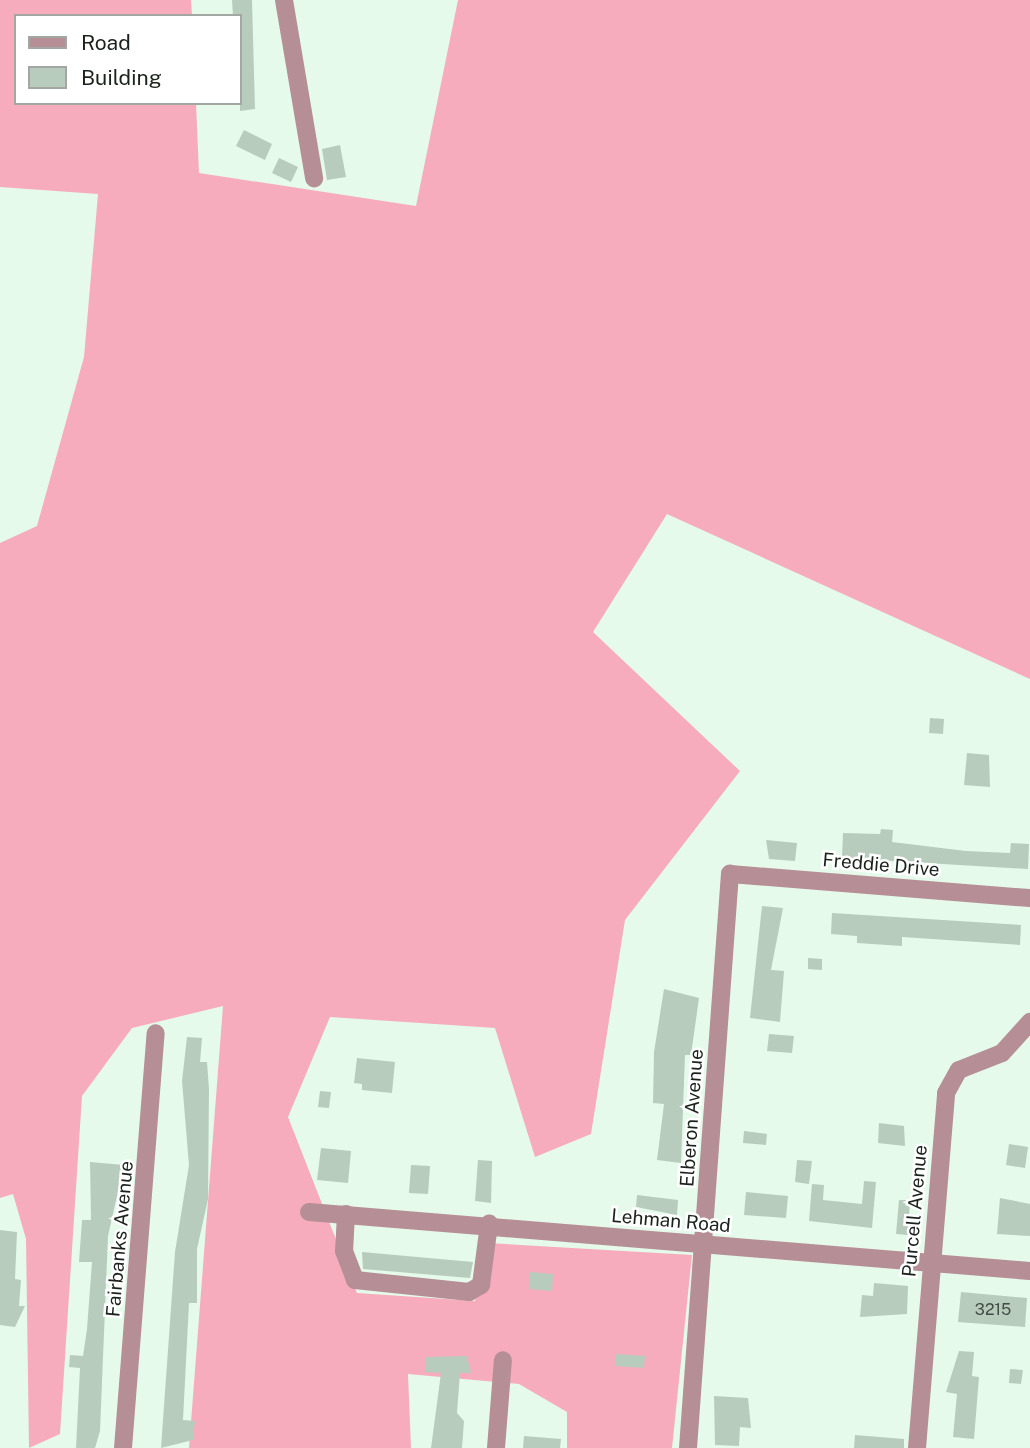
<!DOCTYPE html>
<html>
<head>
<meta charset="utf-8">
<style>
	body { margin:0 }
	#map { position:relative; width:1030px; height:1448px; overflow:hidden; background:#e5faeb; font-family:"Public Sans",sans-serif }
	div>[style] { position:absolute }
	.forest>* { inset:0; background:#f6acbc }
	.building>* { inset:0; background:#b8ccbd }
	.minor>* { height:18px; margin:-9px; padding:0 9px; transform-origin:9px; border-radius:9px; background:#b68e96 }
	span { translate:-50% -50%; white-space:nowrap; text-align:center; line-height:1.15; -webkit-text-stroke:5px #fff; paint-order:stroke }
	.number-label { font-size:16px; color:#424c44 }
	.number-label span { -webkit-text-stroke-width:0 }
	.street-label { font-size:19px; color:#1a221c }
	.legend { position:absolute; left:14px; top:14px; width:228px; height:91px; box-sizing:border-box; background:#fff; border:2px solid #a3a7a4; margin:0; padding:9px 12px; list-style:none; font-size:21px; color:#1a221c }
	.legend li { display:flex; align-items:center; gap:14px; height:35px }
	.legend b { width:35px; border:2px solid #a3a7a4 }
</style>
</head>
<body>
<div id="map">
	<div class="forest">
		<i style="clip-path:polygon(0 0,191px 0,192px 16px,16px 16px,16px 103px,196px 103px,199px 173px,416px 206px,458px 0,1030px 0,1030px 679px,667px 514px,593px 632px,740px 771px,625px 920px,591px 1134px,535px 1157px,495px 1028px,330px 1017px,288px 1117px,357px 1293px,475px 1301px,488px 1243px,692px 1255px,672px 1448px,567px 1448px,567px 1412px,519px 1384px,408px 1374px,411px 1448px,189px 1448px,223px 1006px,132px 1028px,82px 1096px,60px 1434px,29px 1448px,26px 1239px,13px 1194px,0 1198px,0 543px,37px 526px,84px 357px,98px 194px,0 187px)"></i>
	</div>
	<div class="building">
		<i style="clip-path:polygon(232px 0,252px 0,255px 109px,240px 111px,240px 16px,233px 16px)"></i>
		<i style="clip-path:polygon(244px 130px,272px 144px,265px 160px,236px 146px)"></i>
		<i style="clip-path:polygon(340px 145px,346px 177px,327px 180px,322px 149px)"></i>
		<i style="clip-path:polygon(279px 158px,298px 167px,291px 182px,272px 173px)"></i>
		<i style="clip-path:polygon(930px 718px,944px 719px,943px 734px,929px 733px)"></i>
		<i style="clip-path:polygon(967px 753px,989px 755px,990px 787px,964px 785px)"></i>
		<i style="clip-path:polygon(881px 829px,893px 830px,892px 842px,966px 851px,1010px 853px,1011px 843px,1029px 844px,1028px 869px,842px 858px,843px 833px,880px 834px)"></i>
		<i style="clip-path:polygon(766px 840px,797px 843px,795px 861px,769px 859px)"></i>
		<i style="clip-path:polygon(762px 906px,783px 908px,771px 970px,784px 971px,780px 1022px,750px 1018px)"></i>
		<i style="clip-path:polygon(832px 913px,1021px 925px,1020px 945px,902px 937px,902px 946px,857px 943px,857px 936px,831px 934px)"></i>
		<i style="clip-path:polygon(808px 958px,822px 959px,822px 970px,808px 969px)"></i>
		<i style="clip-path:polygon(664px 989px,699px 998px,691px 1055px,685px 1055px,681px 1163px,657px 1160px,664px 1104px,653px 1103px,654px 1052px)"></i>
		<i style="clip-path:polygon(769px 1034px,794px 1036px,792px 1053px,767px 1051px)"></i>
		<i style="clip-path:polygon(187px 1037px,202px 1038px,200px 1062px,207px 1062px,209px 1089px,208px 1199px,197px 1249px,197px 1303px,189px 1303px,183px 1420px,195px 1421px,193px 1440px,161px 1448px,175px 1252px,189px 1165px,182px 1081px)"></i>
		<i style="clip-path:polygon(357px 1058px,395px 1062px,392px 1093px,362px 1090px,362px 1084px,354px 1083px)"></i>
		<i style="clip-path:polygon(320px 1091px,331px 1092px,329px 1108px,318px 1107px)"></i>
		<i style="clip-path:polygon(879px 1123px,904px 1126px,905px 1146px,878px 1143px)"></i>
		<i style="clip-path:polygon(744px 1131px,767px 1134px,766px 1145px,743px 1143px)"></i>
		<i style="clip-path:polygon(1009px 1144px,1028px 1147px,1025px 1168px,1006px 1165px)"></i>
		<i style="clip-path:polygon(321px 1148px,351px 1151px,348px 1183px,317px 1180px)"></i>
		<i style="clip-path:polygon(478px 1160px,492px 1161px,491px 1203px,475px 1201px)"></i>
		<i style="clip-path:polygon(797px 1160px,812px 1161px,809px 1184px,795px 1182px)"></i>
		<i style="clip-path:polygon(90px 1162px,124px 1165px,108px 1236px,100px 1431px,95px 1448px,76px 1448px,80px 1368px,69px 1367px,70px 1355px,83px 1356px,87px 1329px,92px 1262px,79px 1262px,82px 1220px,91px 1220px)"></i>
		<i style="clip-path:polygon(411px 1165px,430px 1166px,428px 1194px,409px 1193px)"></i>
		<i style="clip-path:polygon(864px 1181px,876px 1182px,872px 1228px,809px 1221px,812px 1184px,824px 1185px,823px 1200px,862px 1204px)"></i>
		<i style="clip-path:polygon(746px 1192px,788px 1196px,786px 1218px,744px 1215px)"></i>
		<i style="clip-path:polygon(637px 1195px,678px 1200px,677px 1215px,636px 1207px)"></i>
		<i style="clip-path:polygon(1000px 1198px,1030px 1204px,1030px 1236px,997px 1234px)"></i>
		<i style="clip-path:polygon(899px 1200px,910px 1200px,908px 1235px,896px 1234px)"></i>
		<i style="clip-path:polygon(0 1230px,17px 1232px,15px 1279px,21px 1280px,19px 1306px,25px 1306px,15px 1327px,0 1325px)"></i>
		<i style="clip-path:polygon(362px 1252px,473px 1262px,470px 1278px,363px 1269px)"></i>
		<i style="clip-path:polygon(530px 1272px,553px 1274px,552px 1291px,529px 1289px)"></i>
		<i style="clip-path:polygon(874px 1283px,908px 1286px,907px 1314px,860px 1317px,862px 1295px,873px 1296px)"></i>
		<i style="clip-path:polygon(961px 1292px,1027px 1298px,1025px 1327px,958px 1322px)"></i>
		<i style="clip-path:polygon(959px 1351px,974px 1352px,972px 1376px,979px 1377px,974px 1439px,953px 1437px,957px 1394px,946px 1392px)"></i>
		<i style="clip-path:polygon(616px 1354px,645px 1356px,644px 1368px,615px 1366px)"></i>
		<i style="clip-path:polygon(467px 1356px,471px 1373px,460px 1373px,457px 1413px,464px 1421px,462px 1448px,431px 1448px,441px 1373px,425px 1372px,426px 1357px)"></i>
		<i style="clip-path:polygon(1010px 1369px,1023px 1370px,1021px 1384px,1009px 1383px)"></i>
		<i style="clip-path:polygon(714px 1396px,748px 1398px,751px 1428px,740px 1427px,739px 1446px,715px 1445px)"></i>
		<i style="clip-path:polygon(855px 1435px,904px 1439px,904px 1448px,854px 1448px)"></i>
		<i style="clip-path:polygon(524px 1436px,561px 1439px,560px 1448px,523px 1448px)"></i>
	</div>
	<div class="minor">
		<i style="left:284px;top:0;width:181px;rotate:80.4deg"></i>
		<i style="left:309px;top:1212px;width:723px;rotate:4.68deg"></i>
		<i style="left:346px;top:1214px;width:37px;rotate:93deg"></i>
		<i style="left:344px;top:1251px;width:31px;rotate:69deg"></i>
		<i style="left:355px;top:1280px;width:115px;rotate:6deg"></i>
		<i style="left:469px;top:1292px;width:14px;rotate:-30deg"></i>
		<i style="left:481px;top:1285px;width:62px;rotate:-82.5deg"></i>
		<i style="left:123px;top:1448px;width:416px;rotate:-85.5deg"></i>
		<i style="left:496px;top:1448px;width:88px;rotate:-85.5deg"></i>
		<i style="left:688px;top:1448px;width:576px;rotate:-85.82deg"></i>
		<i style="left:730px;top:874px;width:301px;rotate:4.6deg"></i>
		<i style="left:917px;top:1448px;width:356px;rotate:-85.3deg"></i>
		<i style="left:946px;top:1093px;width:26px;rotate:-61deg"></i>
		<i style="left:959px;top:1070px;width:46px;rotate:-21.6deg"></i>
		<i style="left:1002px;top:1053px;width:42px;rotate:-47.9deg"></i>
	</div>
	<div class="number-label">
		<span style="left:993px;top:1310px">3215</span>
	</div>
	<div class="street-label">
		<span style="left:881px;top:865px;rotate:5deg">Freddie Drive</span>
		<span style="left:692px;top:1118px;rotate:-86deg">Elberon Avenue</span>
		<span style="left:915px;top:1211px;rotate:-85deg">Purcell Avenue</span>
		<span style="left:671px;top:1221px;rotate:5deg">Lehman Road</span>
		<span style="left:120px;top:1239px;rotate:-85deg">Fairbanks Avenue</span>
	</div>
	<ul class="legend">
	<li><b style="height:9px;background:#b68e96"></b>Road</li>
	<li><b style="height:19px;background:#b8ccbd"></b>Building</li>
	</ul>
</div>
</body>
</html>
